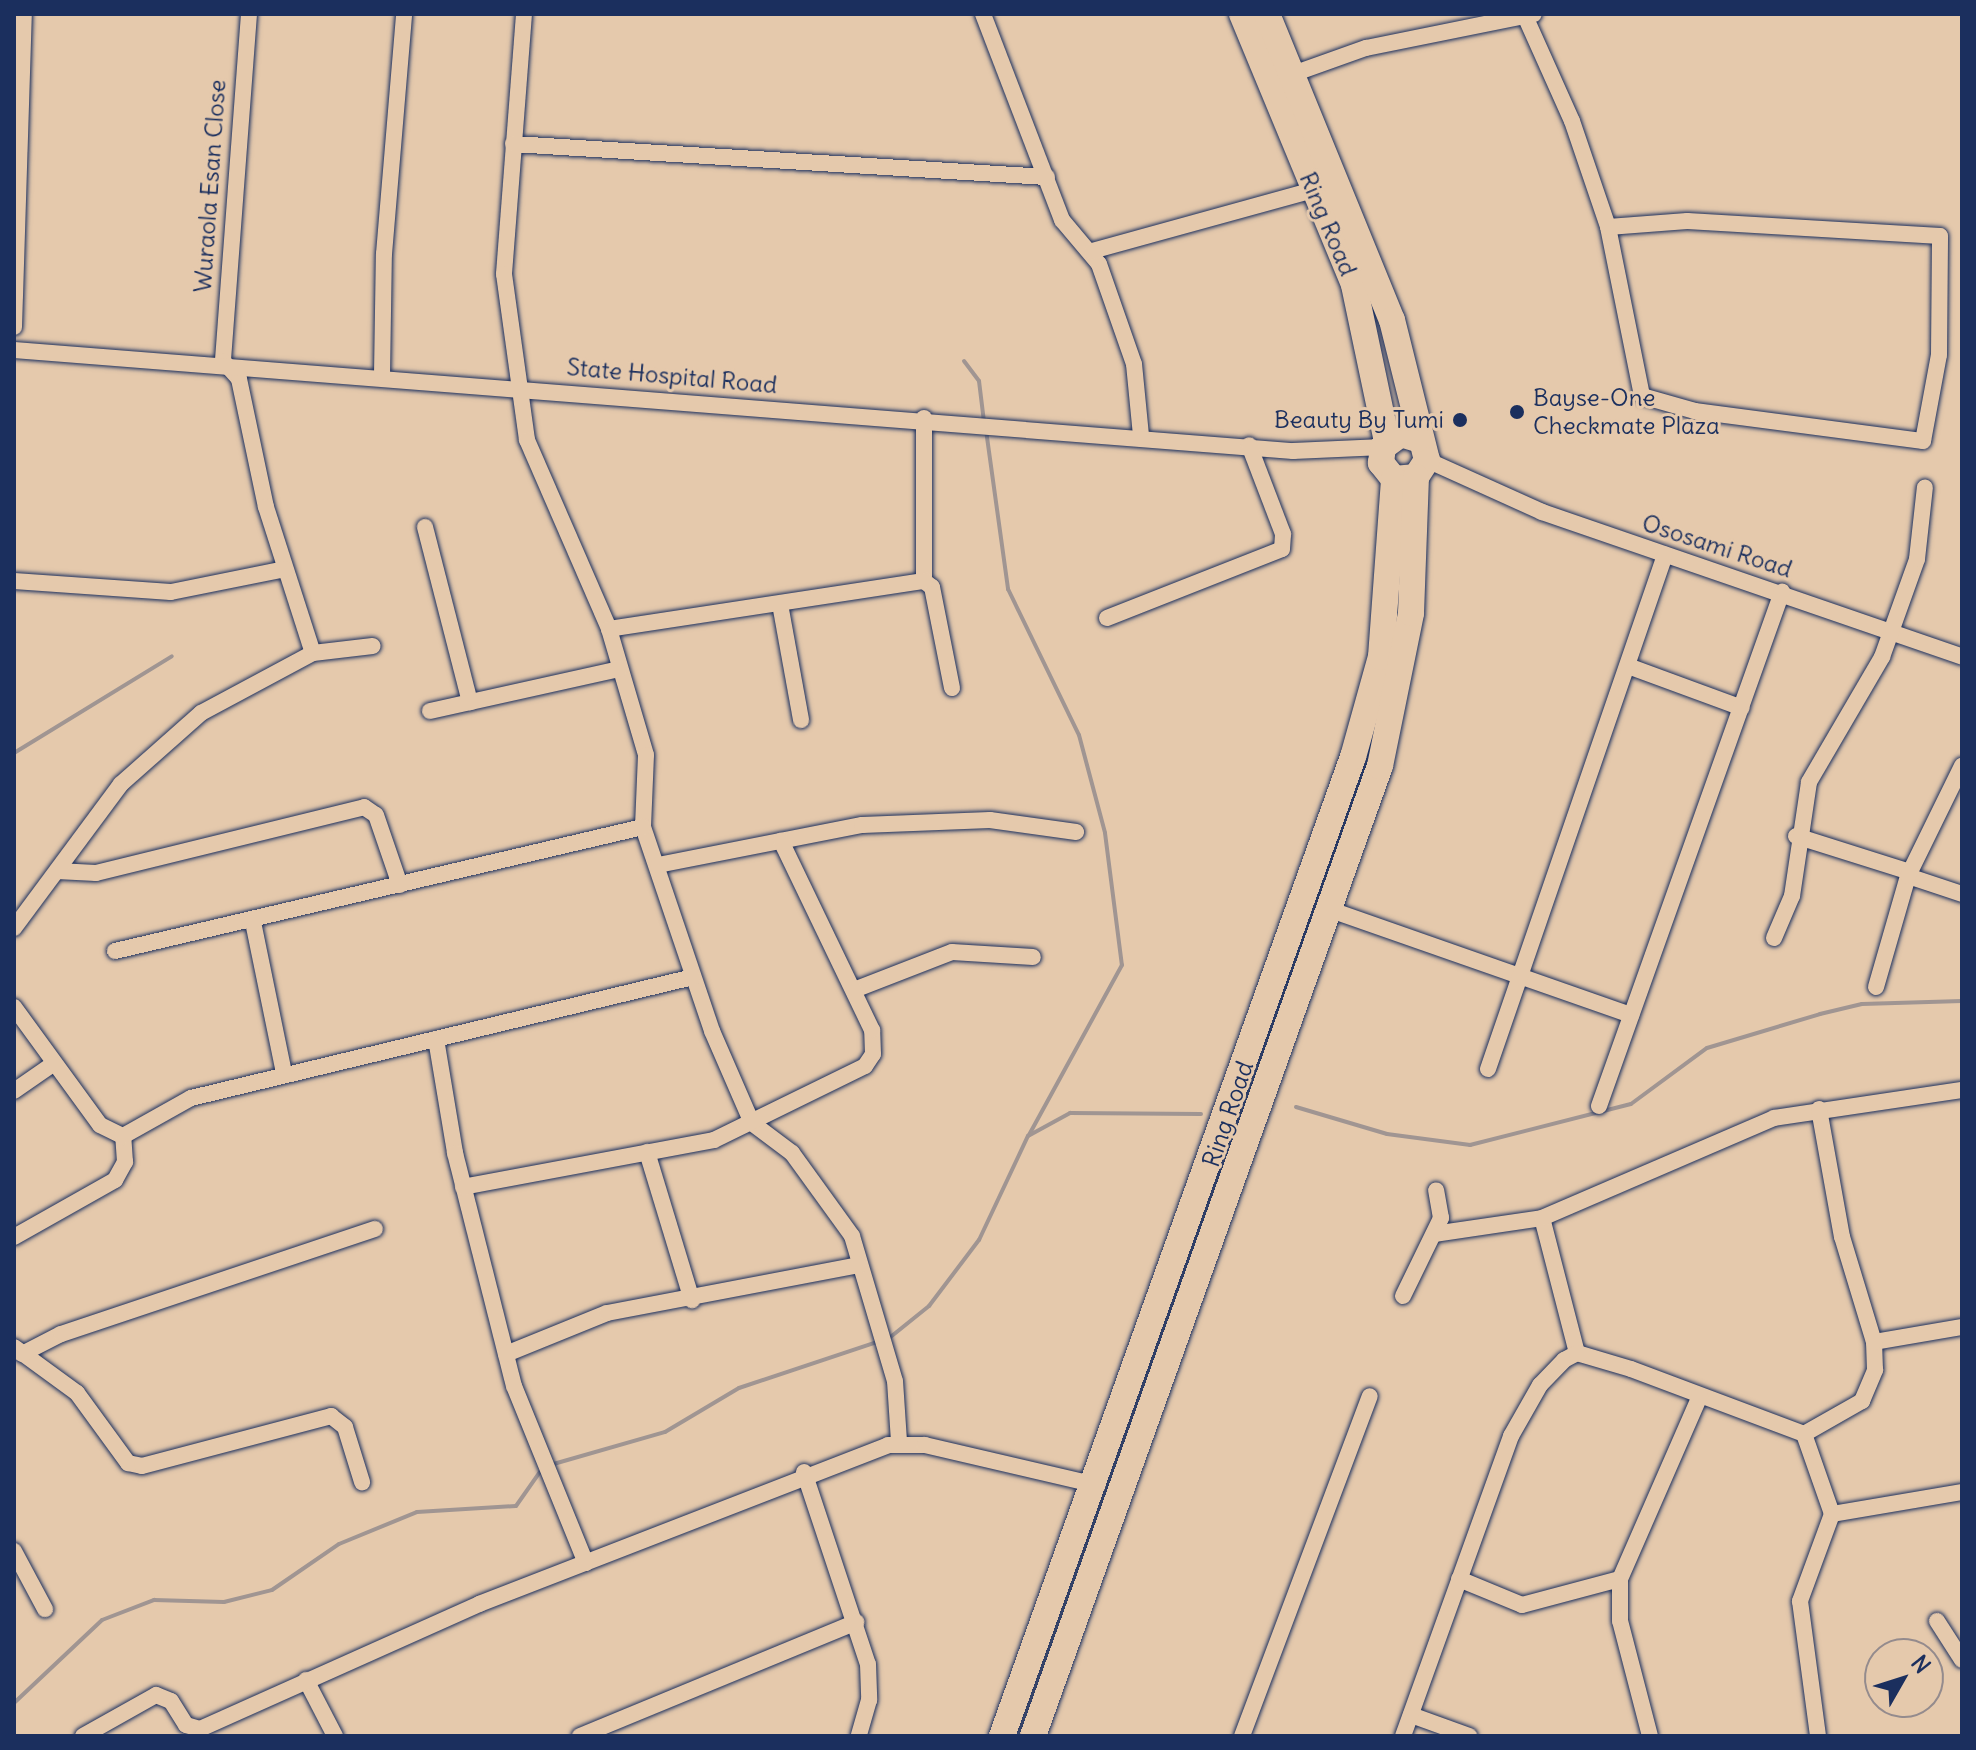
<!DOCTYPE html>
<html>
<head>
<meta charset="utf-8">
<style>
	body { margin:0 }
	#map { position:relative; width:1976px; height:1750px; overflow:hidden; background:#e5c9ac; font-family:Delius,sans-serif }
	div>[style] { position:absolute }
	.stream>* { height:4px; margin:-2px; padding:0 2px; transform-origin:2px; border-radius:2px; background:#a09592 }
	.roads { filter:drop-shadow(0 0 2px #1b2f5e) drop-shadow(0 0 2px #1b2f5e) }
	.minor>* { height:16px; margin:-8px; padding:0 8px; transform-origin:8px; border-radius:8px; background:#e5c9ac }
	.primary>* { height:26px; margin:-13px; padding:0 13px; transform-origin:13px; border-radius:13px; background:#e5c9ac }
	.dots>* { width:22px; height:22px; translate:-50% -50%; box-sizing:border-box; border:4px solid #e5c9ac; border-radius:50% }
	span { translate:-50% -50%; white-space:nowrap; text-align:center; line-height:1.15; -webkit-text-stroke:6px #e5c9ac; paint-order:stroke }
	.street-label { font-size:24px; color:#1b2f5e }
	.poi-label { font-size:24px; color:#1b2f5e }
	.left { translate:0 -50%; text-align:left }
	.right { translate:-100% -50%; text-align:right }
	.frame { position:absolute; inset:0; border:16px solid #1b2f5e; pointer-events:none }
	.north { position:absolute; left:1864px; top:1638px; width:80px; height:80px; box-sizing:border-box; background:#e5c9ac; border:2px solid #948b8d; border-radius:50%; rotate:51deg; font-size:22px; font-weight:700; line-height:32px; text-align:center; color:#1b2f5e }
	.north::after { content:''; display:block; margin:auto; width:28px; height:36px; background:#1b2f5e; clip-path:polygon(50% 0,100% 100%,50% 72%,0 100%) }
</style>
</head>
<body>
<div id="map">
	<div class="stream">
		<i style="left:964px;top:361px;width:25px;rotate:53deg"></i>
		<i style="left:979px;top:381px;width:41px;rotate:83deg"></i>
		<i style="left:986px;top:430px;width:161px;rotate:82.1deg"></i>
		<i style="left:1008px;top:589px;width:162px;rotate:64.1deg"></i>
		<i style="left:1079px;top:735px;width:101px;rotate:75.1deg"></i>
		<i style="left:1105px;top:833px;width:133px;rotate:82.7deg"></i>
		<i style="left:1122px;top:965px;width:194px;rotate:118.7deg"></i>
		<i style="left:14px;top:753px;width:185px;rotate:-31.5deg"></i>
		<i style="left:1296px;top:1107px;width:95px;rotate:16.5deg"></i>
		<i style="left:1387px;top:1134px;width:84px;rotate:7.5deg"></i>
		<i style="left:1470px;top:1145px;width:166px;rotate:-14.3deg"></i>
		<i style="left:1631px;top:1104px;width:94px;rotate:-36.4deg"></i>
		<i style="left:1707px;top:1048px;width:118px;rotate:-16.7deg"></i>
		<i style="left:1820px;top:1014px;width:43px;rotate:-13.4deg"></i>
		<i style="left:1862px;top:1004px;width:100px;rotate:-1.7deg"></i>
		<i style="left:888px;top:1339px;width:53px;rotate:-38.8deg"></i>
		<i style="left:929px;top:1306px;width:83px;rotate:-52.9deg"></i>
		<i style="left:979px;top:1240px;width:115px;rotate:-64.8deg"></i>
		<i style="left:1028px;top:1136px;width:48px;rotate:-28.7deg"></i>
		<i style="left:1070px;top:1113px;width:131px;rotate:0.4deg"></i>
		<i style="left:550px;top:1465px;width:120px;rotate:-16deg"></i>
		<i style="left:665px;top:1432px;width:86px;rotate:-30.7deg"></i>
		<i style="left:739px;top:1388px;width:149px;rotate:-18.4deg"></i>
		<i style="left:14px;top:1703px;width:121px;rotate:-43.3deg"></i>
		<i style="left:102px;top:1620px;width:56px;rotate:-21deg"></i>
		<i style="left:154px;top:1600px;width:70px;rotate:1.6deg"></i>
		<i style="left:224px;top:1602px;width:49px;rotate:-14deg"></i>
		<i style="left:272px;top:1590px;width:81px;rotate:-34.5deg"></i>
		<i style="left:339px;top:1544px;width:84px;rotate:-22.3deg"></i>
		<i style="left:417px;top:1512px;width:99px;rotate:-3.5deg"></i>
		<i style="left:516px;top:1506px;width:45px;rotate:-54.9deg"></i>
	</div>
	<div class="roads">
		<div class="minor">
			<i style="left:249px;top:14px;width:348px;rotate:94.3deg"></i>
			<i style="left:223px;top:361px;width:24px;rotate:48deg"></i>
			<i style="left:239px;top:379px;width:131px;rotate:78.1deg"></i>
			<i style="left:266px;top:507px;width:153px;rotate:72.2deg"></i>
			<i style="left:524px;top:14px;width:261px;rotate:94.4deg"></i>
			<i style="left:504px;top:274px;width:168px;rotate:82.1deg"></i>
			<i style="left:527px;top:440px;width:206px;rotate:66.5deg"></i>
			<i style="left:609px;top:629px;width:131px;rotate:73.6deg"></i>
			<i style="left:646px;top:755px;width:72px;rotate:92.4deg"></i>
			<i style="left:643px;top:827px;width:215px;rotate:71.3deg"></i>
			<i style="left:712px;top:1031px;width:100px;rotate:66.5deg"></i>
			<i style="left:752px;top:1123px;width:50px;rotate:36.9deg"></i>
			<i style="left:792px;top:1153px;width:102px;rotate:54.1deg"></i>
			<i style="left:852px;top:1236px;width:151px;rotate:73.5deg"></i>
			<i style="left:895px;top:1381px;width:61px;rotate:86.2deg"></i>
			<i style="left:983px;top:14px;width:221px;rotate:69deg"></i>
			<i style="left:1062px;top:220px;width:57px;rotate:49.9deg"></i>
			<i style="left:1099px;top:264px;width:106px;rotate:70.7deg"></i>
			<i style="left:1134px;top:364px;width:72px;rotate:84.4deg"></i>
			<i style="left:1525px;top:16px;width:115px;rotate:65.9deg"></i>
			<i style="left:1572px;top:121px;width:112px;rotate:71.2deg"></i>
			<i style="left:1608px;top:227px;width:172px;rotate:78.6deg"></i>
			<i style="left:1642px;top:396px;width:55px;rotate:15.8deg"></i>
			<i style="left:1695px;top:411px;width:230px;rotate:7.5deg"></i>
			<i style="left:1923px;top:441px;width:87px;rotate:-79.5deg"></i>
			<i style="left:1939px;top:355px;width:119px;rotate:-89.5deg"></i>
			<i style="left:1940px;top:236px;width:253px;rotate:-176.6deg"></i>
			<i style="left:1687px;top:221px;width:79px;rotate:175.7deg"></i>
			<i style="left:1290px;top:75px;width:81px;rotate:-19.6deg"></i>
			<i style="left:1366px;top:48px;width:171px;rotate:-11.4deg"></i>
			<i style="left:513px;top:144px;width:535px;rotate:3.54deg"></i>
			<i style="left:1092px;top:251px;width:230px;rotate:-15.4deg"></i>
			<i style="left:14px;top:327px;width:313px;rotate:-88.2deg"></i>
			<i style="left:14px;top:350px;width:1283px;rotate:4.52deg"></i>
			<i style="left:1293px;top:451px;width:90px;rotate:-2.5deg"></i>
			<i style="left:382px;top:375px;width:121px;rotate:-89.1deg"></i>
			<i style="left:384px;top:254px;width:241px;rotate:-85.2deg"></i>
			<i style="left:924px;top:418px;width:163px;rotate:90deg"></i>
			<i style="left:924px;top:581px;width:10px;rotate:37deg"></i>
			<i style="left:932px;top:587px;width:103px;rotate:78.8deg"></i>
			<i style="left:1427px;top:460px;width:126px;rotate:24.3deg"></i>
			<i style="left:1542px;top:512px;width:444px;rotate:19deg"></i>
			<i style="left:425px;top:527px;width:181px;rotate:75.6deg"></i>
			<i style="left:14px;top:581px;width:157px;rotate:4deg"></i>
			<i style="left:171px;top:592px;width:116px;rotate:-11.4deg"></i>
			<i style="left:780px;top:604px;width:118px;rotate:79.7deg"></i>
			<i style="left:1107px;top:618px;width:188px;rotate:-21.5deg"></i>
			<i style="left:1282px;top:549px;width:15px;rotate:-86deg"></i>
			<i style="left:1283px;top:534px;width:95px;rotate:-110.9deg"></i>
			<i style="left:609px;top:629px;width:319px;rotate:-8.7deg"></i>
			<i style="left:1628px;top:666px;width:121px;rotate:20.2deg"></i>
			<i style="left:430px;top:711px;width:194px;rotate:-12.5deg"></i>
			<i style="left:1796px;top:836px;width:120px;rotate:17.5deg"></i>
			<i style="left:658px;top:865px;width:208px;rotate:-11.1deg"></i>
			<i style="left:862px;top:825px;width:128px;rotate:-2.2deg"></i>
			<i style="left:990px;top:820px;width:87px;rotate:7.9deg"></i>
			<i style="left:57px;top:871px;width:39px;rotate:3deg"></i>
			<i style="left:96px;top:873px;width:276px;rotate:-13.8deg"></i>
			<i style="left:364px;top:807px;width:14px;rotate:34deg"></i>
			<i style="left:376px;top:815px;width:74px;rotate:71.1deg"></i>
			<i style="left:1908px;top:876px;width:57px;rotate:18.4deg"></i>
			<i style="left:1331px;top:910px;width:318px;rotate:19.3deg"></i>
			<i style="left:253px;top:922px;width:154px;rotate:78.4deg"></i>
			<i style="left:14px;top:928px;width:179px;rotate:-53.4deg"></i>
			<i style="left:121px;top:784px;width:107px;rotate:-41.6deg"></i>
			<i style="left:201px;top:713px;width:127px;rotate:-28.2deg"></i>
			<i style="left:313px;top:653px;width:60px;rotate:-6.7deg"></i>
			<i style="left:1774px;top:938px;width:46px;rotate:-66.8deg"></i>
			<i style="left:1792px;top:896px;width:115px;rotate:-81.5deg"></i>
			<i style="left:1809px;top:782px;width:145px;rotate:-59.7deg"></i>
			<i style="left:1882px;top:657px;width:104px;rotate:-70.3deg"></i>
			<i style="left:1917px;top:559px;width:72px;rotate:-83.7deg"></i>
			<i style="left:115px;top:951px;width:542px;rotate:-13.22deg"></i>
			<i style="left:1876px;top:987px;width:116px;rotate:-73.9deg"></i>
			<i style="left:1908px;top:876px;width:123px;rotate:-63.9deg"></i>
			<i style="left:854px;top:990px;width:105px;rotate:-21.2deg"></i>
			<i style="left:952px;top:952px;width:81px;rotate:3.5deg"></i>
			<i style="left:14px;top:1007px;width:146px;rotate:53.9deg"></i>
			<i style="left:100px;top:1125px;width:25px;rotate:26deg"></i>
			<i style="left:436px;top:1039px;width:116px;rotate:80.5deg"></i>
			<i style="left:455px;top:1153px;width:240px;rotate:75.8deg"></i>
			<i style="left:514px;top:1386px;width:191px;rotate:67.9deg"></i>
			<i style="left:1488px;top:1069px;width:544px;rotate:-71deg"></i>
			<i style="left:14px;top:1091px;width:47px;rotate:-34.7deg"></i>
			<i style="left:1599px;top:1106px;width:546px;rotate:-70.4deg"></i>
			<i style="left:647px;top:1152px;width:155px;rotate:73.1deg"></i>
			<i style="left:463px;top:1187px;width:255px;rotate:-10.6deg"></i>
			<i style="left:714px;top:1140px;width:168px;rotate:-26.1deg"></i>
			<i style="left:865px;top:1066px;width:14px;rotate:-56deg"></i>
			<i style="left:873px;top:1054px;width:24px;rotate:-92deg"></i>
			<i style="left:872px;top:1030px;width:210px;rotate:-115.7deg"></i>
			<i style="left:1434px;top:1234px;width:109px;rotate:-8.4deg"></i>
			<i style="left:14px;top:1237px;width:116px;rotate:-29.4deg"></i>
			<i style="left:115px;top:1180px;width:21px;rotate:-61deg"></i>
			<i style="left:125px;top:1162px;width:26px;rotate:-94deg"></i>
			<i style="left:123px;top:1136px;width:78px;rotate:-29.2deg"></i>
			<i style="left:191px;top:1098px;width:516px;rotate:-13.55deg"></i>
			<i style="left:1403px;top:1296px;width:87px;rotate:-64deg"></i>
			<i style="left:1441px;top:1218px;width:28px;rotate:-100deg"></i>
			<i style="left:1874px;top:1342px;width:89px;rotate:-9.7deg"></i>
			<i style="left:14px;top:1347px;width:78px;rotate:36.1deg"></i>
			<i style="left:77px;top:1393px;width:87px;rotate:53.9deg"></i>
			<i style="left:128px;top:1463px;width:14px;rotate:12deg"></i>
			<i style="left:142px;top:1466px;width:196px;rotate:-14.8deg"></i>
			<i style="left:331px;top:1416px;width:18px;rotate:38deg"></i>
			<i style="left:345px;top:1427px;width:58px;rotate:72.8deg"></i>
			<i style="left:1577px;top:1353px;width:139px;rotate:-104.5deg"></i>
			<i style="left:1542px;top:1218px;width:253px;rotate:-23.3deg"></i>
			<i style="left:1774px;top:1118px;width:190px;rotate:-8.5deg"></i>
			<i style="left:22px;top:1354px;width:44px;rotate:-27.1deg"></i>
			<i style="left:61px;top:1334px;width:331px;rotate:-18.5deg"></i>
			<i style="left:506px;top:1354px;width:109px;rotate:-22.1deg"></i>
			<i style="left:607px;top:1313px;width:256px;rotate:-10.8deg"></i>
			<i style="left:1804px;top:1434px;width:85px;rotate:70.7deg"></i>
			<i style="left:1832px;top:1514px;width:93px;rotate:110.2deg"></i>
			<i style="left:1800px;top:1601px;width:136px;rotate:82.4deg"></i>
			<i style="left:804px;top:1472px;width:202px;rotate:71.6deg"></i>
			<i style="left:868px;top:1664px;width:36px;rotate:88deg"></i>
			<i style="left:869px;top:1700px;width:37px;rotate:106deg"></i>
			<i style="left:1832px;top:1514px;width:132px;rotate:-9.6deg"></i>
			<i style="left:14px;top:1551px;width:66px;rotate:61.9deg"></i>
			<i style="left:1459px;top:1579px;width:68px;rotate:22.4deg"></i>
			<i style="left:1522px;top:1605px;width:101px;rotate:-14.9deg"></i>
			<i style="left:1937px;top:1621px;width:46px;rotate:57.3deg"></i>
			<i style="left:306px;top:1680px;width:63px;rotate:62.6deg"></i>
			<i style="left:1411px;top:1715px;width:62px;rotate:19.9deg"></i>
			<i style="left:83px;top:1736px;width:84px;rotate:-29.3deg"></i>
			<i style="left:156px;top:1695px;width:16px;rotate:22deg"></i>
			<i style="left:171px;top:1701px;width:28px;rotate:58deg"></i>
			<i style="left:186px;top:1725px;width:15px;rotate:16deg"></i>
			<i style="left:200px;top:1729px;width:306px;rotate:-24.1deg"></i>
			<i style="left:479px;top:1604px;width:439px;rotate:-21.2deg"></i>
			<i style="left:888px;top:1445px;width:37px"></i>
			<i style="left:925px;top:1445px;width:177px;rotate:13.1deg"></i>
			<i style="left:580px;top:1736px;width:299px;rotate:-22.4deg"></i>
			<i style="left:1242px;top:1736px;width:363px;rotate:-69.4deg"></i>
			<i style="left:1403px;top:1736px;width:319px;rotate:-70.2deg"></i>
			<i style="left:1511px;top:1436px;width:59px;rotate:-60.4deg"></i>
			<i style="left:1540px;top:1385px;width:35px;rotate:-46deg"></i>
			<i style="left:1564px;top:1360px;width:15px;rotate:-28deg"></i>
			<i style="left:1577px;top:1353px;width:56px;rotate:16.5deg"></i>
			<i style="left:1631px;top:1369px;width:185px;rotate:20.6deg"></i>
			<i style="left:1804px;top:1434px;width:67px;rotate:-29.6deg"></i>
			<i style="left:1862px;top:1401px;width:34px;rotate:-67deg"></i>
			<i style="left:1875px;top:1370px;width:28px;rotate:-92deg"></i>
			<i style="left:1874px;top:1342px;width:110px;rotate:-106.9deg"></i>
			<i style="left:1842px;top:1237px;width:130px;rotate:-100.2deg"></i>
			<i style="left:1650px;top:1736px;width:119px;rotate:-104.6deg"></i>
			<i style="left:1620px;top:1621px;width:42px;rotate:-90deg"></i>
			<i style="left:1620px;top:1579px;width:200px;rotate:-66.4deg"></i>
		</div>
		<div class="primary">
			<i style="left:1242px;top:14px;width:293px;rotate:67.5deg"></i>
			<i style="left:1354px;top:285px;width:160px;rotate:78.1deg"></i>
			<i style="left:1267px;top:14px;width:331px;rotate:67.8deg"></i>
			<i style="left:1392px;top:320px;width:144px;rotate:76deg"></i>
			<i style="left:1427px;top:460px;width:20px;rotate:123deg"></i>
			<i style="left:1416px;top:477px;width:22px;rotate:175deg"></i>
			<i style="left:1394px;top:479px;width:21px;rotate:-129deg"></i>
			<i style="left:1381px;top:463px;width:16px;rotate:-83deg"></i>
			<i style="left:1383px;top:447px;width:22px;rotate:-36deg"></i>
			<i style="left:1401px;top:434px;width:17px;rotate:17deg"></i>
			<i style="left:1002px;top:1736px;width:1040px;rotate:-70.28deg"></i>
			<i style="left:1353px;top:757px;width:104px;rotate:-74.4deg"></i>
			<i style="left:1381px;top:657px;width:178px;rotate:-85.8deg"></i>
			<i style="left:1033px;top:1736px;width:1030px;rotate:-70.32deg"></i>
			<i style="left:1380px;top:766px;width:156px;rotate:-78.5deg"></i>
			<i style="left:1411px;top:613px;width:136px;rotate:-87.9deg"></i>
		</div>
	</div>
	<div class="dots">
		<i style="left:1517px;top:412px;background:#1b2f5e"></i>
		<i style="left:1460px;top:420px;background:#1b2f5e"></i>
	</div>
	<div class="street-label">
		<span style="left:210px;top:186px;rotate:-86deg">Wuraola Esan Close</span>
		<span style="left:1328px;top:224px;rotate:67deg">Ring Road</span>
		<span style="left:672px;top:376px;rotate:5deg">State Hospital Road</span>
		<span style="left:1717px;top:546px;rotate:18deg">Ososami Road</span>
		<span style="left:1228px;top:1114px;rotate:-71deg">Ring Road</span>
	</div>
	<div class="poi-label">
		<span class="left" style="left:1533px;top:412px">Bayse-One<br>Checkmate Plaza</span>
		<span class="right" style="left:1444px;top:420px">Beauty By Tumi</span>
	</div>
	<div class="frame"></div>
	<div class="north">N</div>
</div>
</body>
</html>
